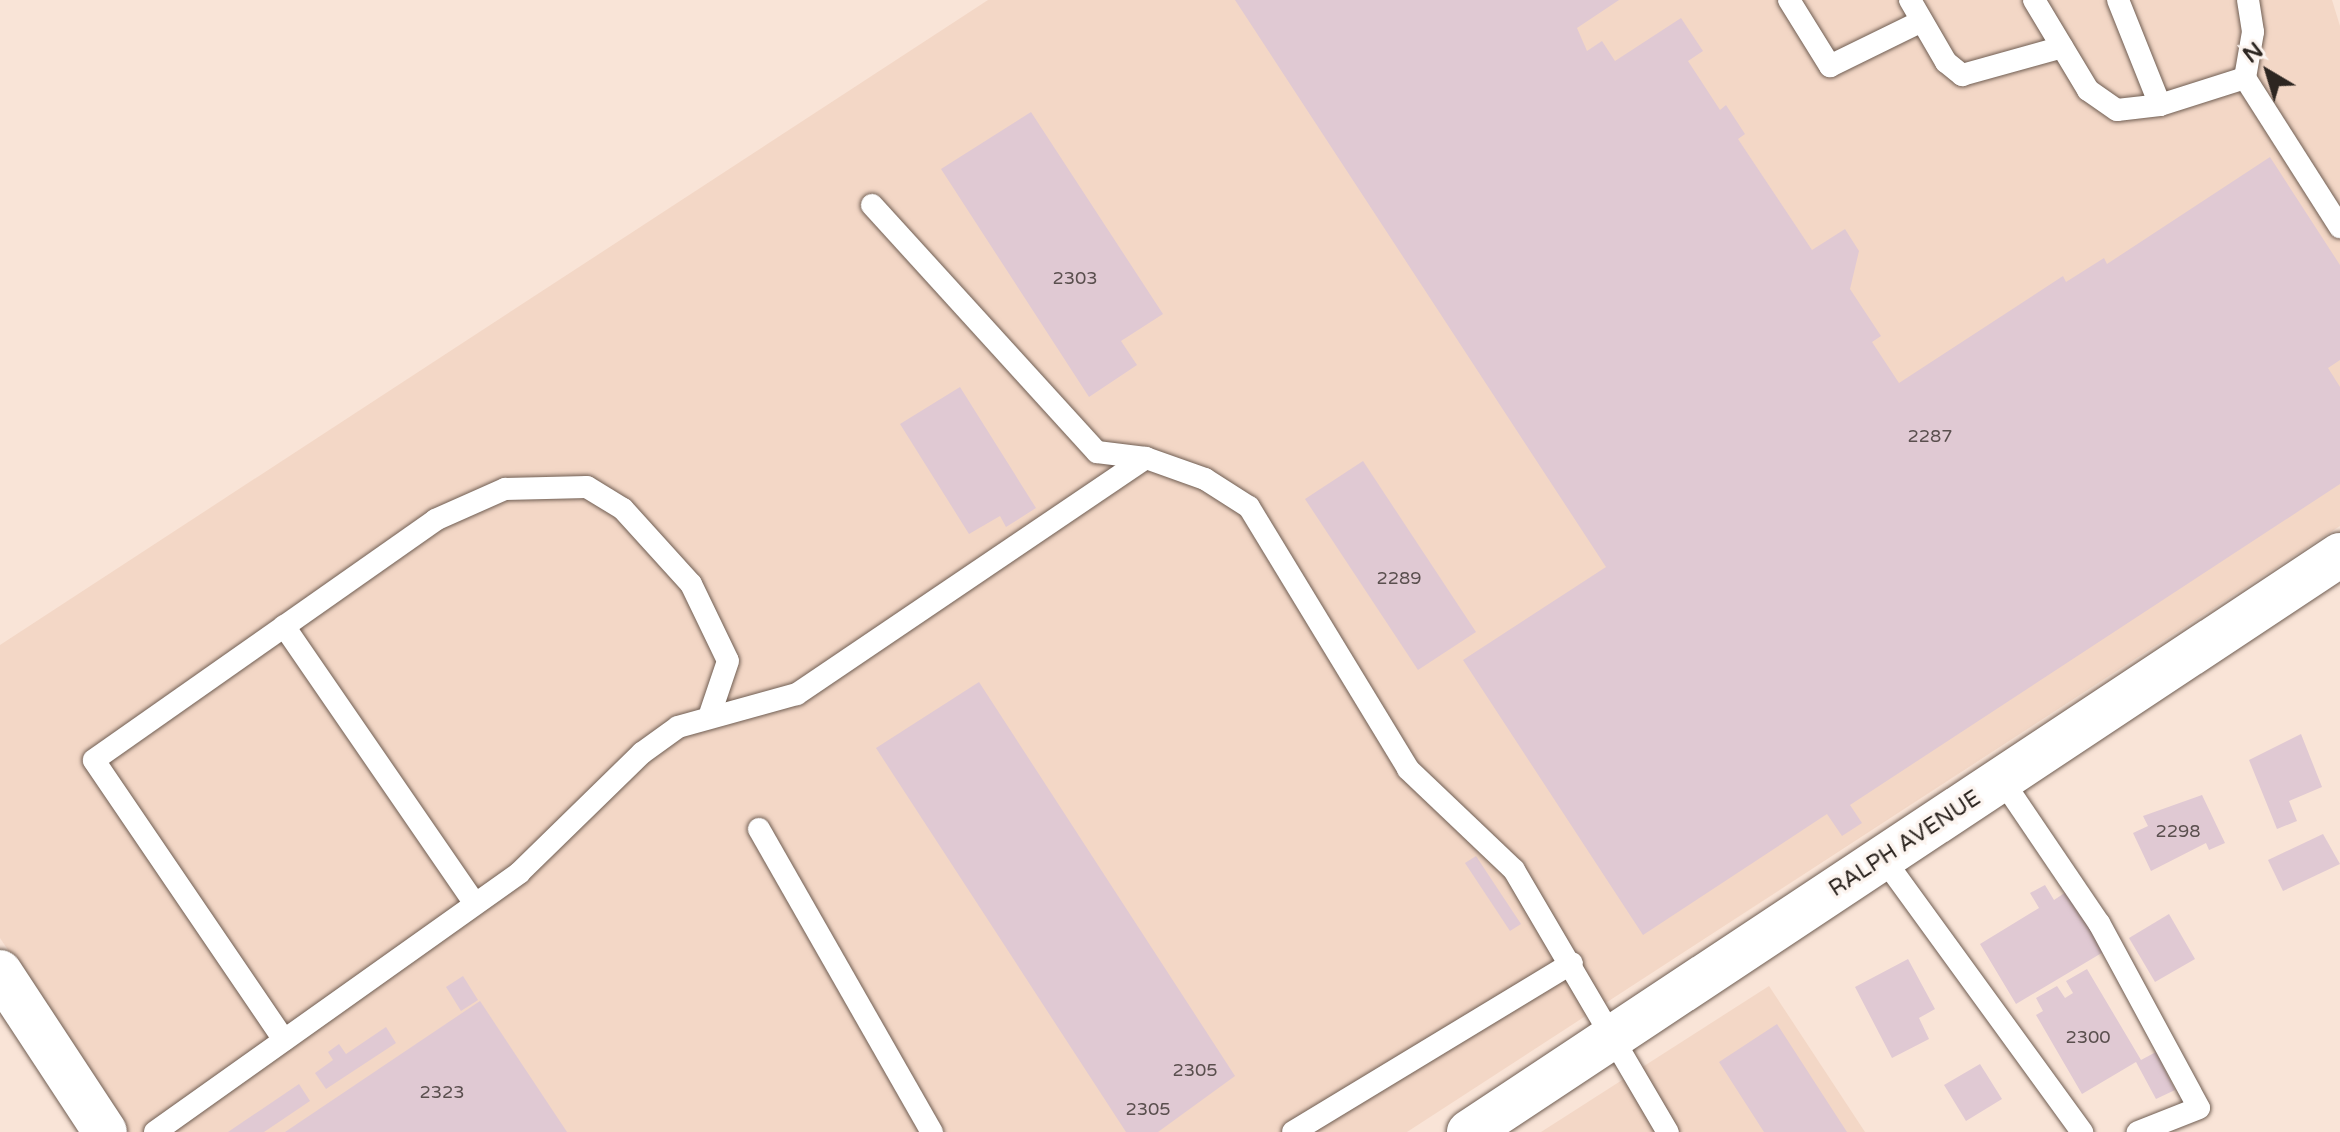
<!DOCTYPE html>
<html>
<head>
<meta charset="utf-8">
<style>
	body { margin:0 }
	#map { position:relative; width:2340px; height:1132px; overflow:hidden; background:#f9e4d7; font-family:"Varela Round",sans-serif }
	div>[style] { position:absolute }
	.built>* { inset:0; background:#f3d7c6 }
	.building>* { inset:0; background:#e0c9d3 }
	.roads { filter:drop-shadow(0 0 2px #6f5d52) drop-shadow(0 0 2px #6f5d52) }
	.service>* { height:22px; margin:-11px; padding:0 11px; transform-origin:11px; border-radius:11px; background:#fff }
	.minor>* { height:44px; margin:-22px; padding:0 22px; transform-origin:22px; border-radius:22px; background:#fff }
	.tertiary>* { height:44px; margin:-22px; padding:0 22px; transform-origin:22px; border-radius:22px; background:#fff }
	span { translate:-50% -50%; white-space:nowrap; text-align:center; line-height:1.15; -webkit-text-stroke:7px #fcf4ef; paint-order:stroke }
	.number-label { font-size:18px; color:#5a4f4e }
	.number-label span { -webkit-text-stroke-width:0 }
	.street-label { font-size:22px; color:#2d2621 }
	.north { position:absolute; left:2228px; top:32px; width:80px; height:80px; -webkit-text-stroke:6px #fcf4ef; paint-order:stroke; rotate:322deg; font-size:22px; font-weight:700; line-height:32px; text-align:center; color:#2d2621 }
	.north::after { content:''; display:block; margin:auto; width:28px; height:36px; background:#2d2621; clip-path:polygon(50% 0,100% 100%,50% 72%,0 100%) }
</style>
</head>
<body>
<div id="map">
	<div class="built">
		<i style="clip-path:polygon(988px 0,2332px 0,2340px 26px,2340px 526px,1407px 1132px,129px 1132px,0 938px,0 645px)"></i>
		<i style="clip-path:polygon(1769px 986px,1865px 1132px,1541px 1132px)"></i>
	</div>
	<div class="building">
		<i style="clip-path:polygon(1235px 0,1619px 0,1577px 28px,1587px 51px,1602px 41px,1615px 61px,1681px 18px,1703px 51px,1688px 61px,1720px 110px,1726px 105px,1745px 134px,1738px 139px,1812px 250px,1845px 229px,1859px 251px,1850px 289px,1881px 336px,1872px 342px,1899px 383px,2063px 276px,2066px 282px,2104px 258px,2107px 264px,2270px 157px,2340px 265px,2340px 360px,2328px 368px,2340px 387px,2340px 484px,1850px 805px,1862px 823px,1842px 836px,1827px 814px,1643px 935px,1463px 660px,1606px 567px)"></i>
		<i style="clip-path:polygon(1031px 112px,1163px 314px,1121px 341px,1137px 365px,1089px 397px,941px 169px)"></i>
		<i style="clip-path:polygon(960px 387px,1036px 508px,1006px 527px,1000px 516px,969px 534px,900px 424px)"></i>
		<i style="clip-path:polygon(1363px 461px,1476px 632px,1418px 670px,1305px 499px)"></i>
		<i style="clip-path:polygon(979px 682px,1235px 1076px,1158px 1132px,1126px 1132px,876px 748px)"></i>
		<i style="clip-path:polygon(2301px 734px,2322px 787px,2289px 801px,2297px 821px,2277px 829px,2249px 760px)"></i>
		<i style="clip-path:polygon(2202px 795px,2225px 843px,2209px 850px,2206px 843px,2151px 871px,2133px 833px,2148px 826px,2143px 816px)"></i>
		<i style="clip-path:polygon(2323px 834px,2340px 864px,2283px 891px,2268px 860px)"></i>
		<i style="clip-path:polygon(1476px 856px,1521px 924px,1510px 931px,1465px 863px)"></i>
		<i style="clip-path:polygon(2045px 885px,2054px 900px,2069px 890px,2105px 951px,2016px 1004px,1980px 944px,2039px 908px,2030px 893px)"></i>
		<i style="clip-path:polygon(2169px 914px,2195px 959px,2155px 982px,2129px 938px)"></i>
		<i style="clip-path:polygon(1908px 959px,1935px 1009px,1919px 1018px,1929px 1039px,1892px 1058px,1855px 987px)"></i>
		<i style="clip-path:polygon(2087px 969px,2141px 1060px,2156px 1052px,2175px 1090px,2156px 1099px,2136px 1062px,2082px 1094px,2036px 1015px,2043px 1011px,2036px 998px,2057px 986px,2065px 998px,2073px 993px,2066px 981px)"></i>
		<i style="clip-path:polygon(463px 976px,478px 1000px,461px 1011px,446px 987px)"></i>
		<i style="clip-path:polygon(480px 1001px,567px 1132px,285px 1132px,404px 1052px)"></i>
		<i style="clip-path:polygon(1777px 1024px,1821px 1092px,1847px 1132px,1764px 1132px,1719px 1062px)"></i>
		<i style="clip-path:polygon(386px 1027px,396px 1043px,326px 1089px,315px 1073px,333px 1060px,328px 1052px,339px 1044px,346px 1054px)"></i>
		<i style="clip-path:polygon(1980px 1064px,2002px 1099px,1966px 1121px,1944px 1085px)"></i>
		<i style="clip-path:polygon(299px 1084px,310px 1101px,264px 1132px,228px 1132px)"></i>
	</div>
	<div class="roads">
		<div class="service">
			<i style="left:1789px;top:0;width:78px;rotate:58.2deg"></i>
			<i style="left:1830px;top:66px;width:102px;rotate:-26.1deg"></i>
			<i style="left:1910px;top:0;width:72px;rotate:59.9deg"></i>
			<i style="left:1946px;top:62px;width:21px;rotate:39deg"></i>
			<i style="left:1962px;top:75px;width:104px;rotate:-15.6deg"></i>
			<i style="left:2034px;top:0;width:105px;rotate:59deg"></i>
			<i style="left:2088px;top:90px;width:35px;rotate:35deg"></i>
			<i style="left:2117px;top:110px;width:43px;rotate:-6.6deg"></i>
			<i style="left:2160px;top:105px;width:89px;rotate:-17.6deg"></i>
			<i style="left:2118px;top:0;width:113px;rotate:68.2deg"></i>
			<i style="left:2248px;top:0;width:32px;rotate:81deg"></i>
			<i style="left:2253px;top:32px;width:47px;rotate:99.9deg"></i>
			<i style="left:2245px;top:78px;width:177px;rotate:57.5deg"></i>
			<i style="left:872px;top:205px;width:334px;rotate:47.7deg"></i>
			<i style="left:1097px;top:452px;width:49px;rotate:7deg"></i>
			<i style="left:1146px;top:458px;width:63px;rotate:19.6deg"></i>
			<i style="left:1205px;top:479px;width:52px;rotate:32.5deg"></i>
			<i style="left:1249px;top:507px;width:306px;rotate:58.7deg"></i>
			<i style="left:1408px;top:769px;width:146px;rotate:43.6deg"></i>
			<i style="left:1514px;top:870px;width:304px;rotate:59.6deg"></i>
			<i style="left:284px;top:626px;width:337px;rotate:55.5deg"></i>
			<i style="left:2002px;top:780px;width:173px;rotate:55.9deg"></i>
			<i style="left:2099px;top:923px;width:210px;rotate:61.6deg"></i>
			<i style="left:2199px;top:1108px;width:66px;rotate:158.5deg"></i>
			<i style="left:759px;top:829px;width:349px;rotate:60.3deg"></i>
			<i style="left:1883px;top:858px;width:339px;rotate:54deg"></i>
			<i style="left:284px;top:1040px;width:338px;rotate:-124.2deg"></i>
			<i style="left:94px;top:760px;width:417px;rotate:-35.1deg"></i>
			<i style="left:435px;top:520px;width:77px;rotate:-23.9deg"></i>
			<i style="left:505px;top:489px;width:82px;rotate:-1.4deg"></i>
			<i style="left:587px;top:487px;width:42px;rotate:31.4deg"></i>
			<i style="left:623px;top:509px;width:101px;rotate:47.8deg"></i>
			<i style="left:691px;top:584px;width:85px;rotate:64.3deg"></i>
			<i style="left:728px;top:661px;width:59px;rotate:108.7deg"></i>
			<i style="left:155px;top:1132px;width:447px;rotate:-35.4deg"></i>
			<i style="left:519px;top:873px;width:172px;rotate:-44.3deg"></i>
			<i style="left:642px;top:753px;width:44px;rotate:-35.8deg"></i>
			<i style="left:678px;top:727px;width:123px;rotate:-15.5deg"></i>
			<i style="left:797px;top:694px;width:421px;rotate:-34.1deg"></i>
			<i style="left:1293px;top:1132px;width:326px;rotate:-31.2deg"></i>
		</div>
		<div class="minor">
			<i style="left:0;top:972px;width:191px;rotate:56.7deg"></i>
		</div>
		<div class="tertiary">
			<i style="left:1469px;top:1132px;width:1045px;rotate:-33.52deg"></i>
		</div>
	</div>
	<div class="number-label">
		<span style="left:1075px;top:278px">2303</span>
		<span style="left:1930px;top:436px">2287</span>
		<span style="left:1399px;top:578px">2289</span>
		<span style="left:2178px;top:831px">2298</span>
		<span style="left:2088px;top:1037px">2300</span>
		<span style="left:1195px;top:1070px">2305</span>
		<span style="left:442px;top:1092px">2323</span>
		<span style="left:1148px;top:1109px">2305</span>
	</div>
	<div class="street-label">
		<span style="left:1905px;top:844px;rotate:-33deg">RALPH AVENUE</span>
	</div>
	<div class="north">N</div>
</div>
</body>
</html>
